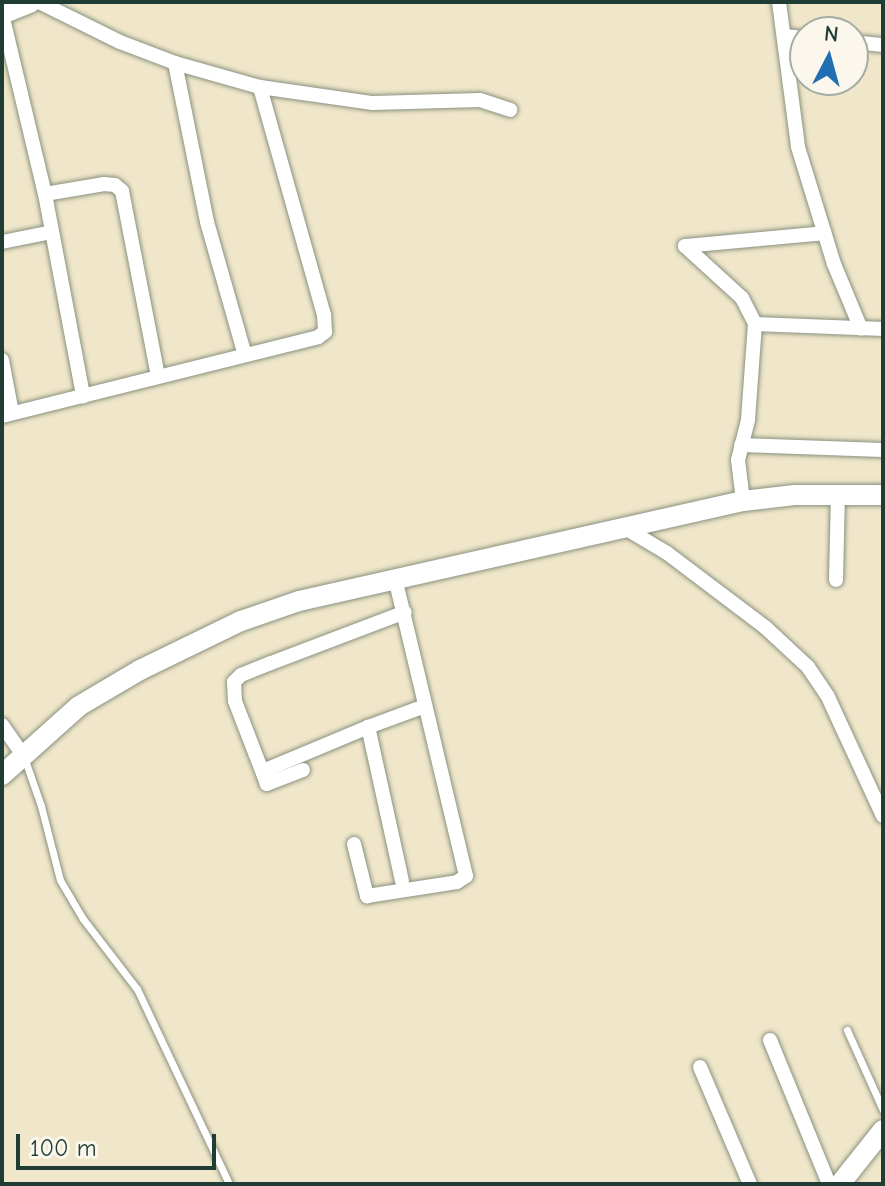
<!DOCTYPE html>
<html>
<head>
<meta charset="utf-8">
<style>
	body { margin:0 }
	#map { position:relative; width:885px; height:1186px; overflow:hidden; background:#f0e6ca; font-family:"Comic Neue",sans-serif }
	div>[style] { position:absolute }
	.roads { filter:drop-shadow(0 0 2px #88927f) drop-shadow(0 0 2px #88927f) }
	.lane>* { height:7px; margin:-3.5px; padding:0 3.5px; transform-origin:3.5px; border-radius:3.5px; background:#fff }
	.street>* { height:14px; margin:-7px; padding:0 7px; transform-origin:7px; border-radius:7px; background:#fff }
	.secondary>* { height:20px; margin:-10px; padding:0 10px; transform-origin:10px; border-radius:10px; background:#fff }
	span { translate:-50% -50%; white-space:nowrap; text-align:center; line-height:1.15; -webkit-text-stroke:8px #fbf7ec; paint-order:stroke }
	.frame { position:absolute; inset:0; border:4px solid #1f3d34; pointer-events:none }
	.north { position:absolute; left:789px; top:16px; width:80px; height:80px; box-sizing:border-box; background:#fbf7ec; border:2px solid #a3ada2; border-radius:50%; rotate:6deg; font-size:22px; font-weight:700; line-height:32px; text-align:center; color:#1f3d34 }
	.north::after { content:''; display:block; margin:auto; width:28px; height:36px; background:#1f6fb2; clip-path:polygon(50% 0,100% 100%,50% 72%,0 100%) }
	.scale { position:absolute; left:16px; top:1134px; width:200px; height:36px; box-sizing:border-box; border:4px solid #1f3d34; border-top:0; padding-left:10px; font-size:24px; line-height:28px; white-space:nowrap; color:#1f3d34; -webkit-text-stroke:6px #fbf7ec; paint-order:stroke }
</style>
</head>
<body>
<div id="map">
	<div class="roads">
		<div class="lane">
			<i style="left:25px;top:760px;width:49px;rotate:70.8deg"></i>
			<i style="left:41px;top:806px;width:76px;rotate:75.6deg"></i>
			<i style="left:60px;top:880px;width:45px;rotate:59.5deg"></i>
			<i style="left:83px;top:919px;width:88px;rotate:52.4deg"></i>
			<i style="left:137px;top:989px;width:216px;rotate:64.7deg"></i>
			<i style="left:847px;top:1030px;width:88px;rotate:65.8deg"></i>
		</div>
		<div class="street">
			<i style="left:39px;top:2px;width:90px;rotate:26.3deg"></i>
			<i style="left:120px;top:42px;width:59px;rotate:20.9deg"></i>
			<i style="left:175px;top:63px;width:88px;rotate:15.8deg"></i>
			<i style="left:260px;top:87px;width:114px;rotate:8.1deg"></i>
			<i style="left:373px;top:103px;width:107px;rotate:-1.6deg"></i>
			<i style="left:480px;top:100px;width:32px;rotate:18deg"></i>
			<i style="left:779px;top:2px;width:146px;rotate:82.5deg"></i>
			<i style="left:798px;top:147px;width:122px;rotate:72.9deg"></i>
			<i style="left:834px;top:264px;width:70px;rotate:67.4deg"></i>
			<i style="left:2px;top:14px;width:185px;rotate:76.6deg"></i>
			<i style="left:45px;top:194px;width:206px;rotate:79.3deg"></i>
			<i style="left:785px;top:36px;width:20px;rotate:6deg"></i>
			<i style="left:853px;top:42px;width:30px;rotate:6deg"></i>
			<i style="left:175px;top:63px;width:162px;rotate:78.6deg"></i>
			<i style="left:207px;top:222px;width:138px;rotate:74.1deg"></i>
			<i style="left:45px;top:194px;width:60px;rotate:-9.6deg"></i>
			<i style="left:104px;top:184px;width:11px;rotate:5deg"></i>
			<i style="left:115px;top:185px;width:9px;rotate:41deg"></i>
			<i style="left:122px;top:191px;width:189px;rotate:79deg"></i>
			<i style="left:2px;top:242px;width:51px;rotate:-11.3deg"></i>
			<i style="left:685px;top:246px;width:77px;rotate:42.4deg"></i>
			<i style="left:742px;top:298px;width:29px;rotate:63deg"></i>
			<i style="left:755px;top:324px;width:96px;rotate:94.2deg"></i>
			<i style="left:748px;top:420px;width:41px;rotate:104deg"></i>
			<i style="left:738px;top:460px;width:41px;rotate:83deg"></i>
			<i style="left:685px;top:246px;width:140px;rotate:-5.3deg"></i>
			<i style="left:755px;top:324px;width:128px;rotate:2.2deg"></i>
			<i style="left:2px;top:360px;width:54px;rotate:79.3deg"></i>
			<i style="left:2px;top:416px;width:326px;rotate:-14deg"></i>
			<i style="left:318px;top:337px;width:9px;rotate:-36deg"></i>
			<i style="left:325px;top:332px;width:17px;rotate:-93deg"></i>
			<i style="left:324px;top:315px;width:237px;rotate:-105.7deg"></i>
			<i style="left:741px;top:445px;width:142px;rotate:2deg"></i>
			<i style="left:625px;top:528px;width:49px;rotate:30.8deg"></i>
			<i style="left:667px;top:553px;width:123px;rotate:37.1deg"></i>
			<i style="left:765px;top:627px;width:59px;rotate:42.9deg"></i>
			<i style="left:808px;top:667px;width:36px;rotate:56deg"></i>
			<i style="left:828px;top:697px;width:131px;rotate:65.2deg"></i>
			<i style="left:836px;top:580px;width:86px;rotate:-88.7deg"></i>
			<i style="left:2px;top:725px;width:35px;rotate:55deg"></i>
			<i style="left:303px;top:770px;width:39px;rotate:159deg"></i>
			<i style="left:267px;top:784px;width:89px;rotate:-111.1deg"></i>
			<i style="left:235px;top:701px;width:19px;rotate:-93deg"></i>
			<i style="left:234px;top:682px;width:10px;rotate:-45deg"></i>
			<i style="left:241px;top:675px;width:32px;rotate:-22deg"></i>
			<i style="left:271px;top:663px;width:143px;rotate:-20.8deg"></i>
			<i style="left:263px;top:771px;width:114px;rotate:-22.7deg"></i>
			<i style="left:354px;top:844px;width:54px;rotate:76deg"></i>
			<i style="left:367px;top:896px;width:91px;rotate:-8.8deg"></i>
			<i style="left:457px;top:882px;width:11px;rotate:-34deg"></i>
			<i style="left:466px;top:876px;width:306px;rotate:-103.4deg"></i>
			<i style="left:402px;top:881px;width:158px;rotate:-102.4deg"></i>
			<i style="left:368px;top:727px;width:61px;rotate:-20.2deg"></i>
			<i style="left:770px;top:1040px;width:156px;rotate:67.7deg"></i>
			<i style="left:700px;top:1067px;width:127px;rotate:66.9deg"></i>
		</div>
		<div class="secondary">
			<i style="left:2px;top:14px;width:31px;rotate:-22deg"></i>
			<i style="left:2px;top:775px;width:103px;rotate:-41.9deg"></i>
			<i style="left:79px;top:706px;width:71px;rotate:-30.5deg"></i>
			<i style="left:140px;top:670px;width:112px;rotate:-25.9deg"></i>
			<i style="left:241px;top:621px;width:61px;rotate:-19deg"></i>
			<i style="left:299px;top:601px;width:455px;rotate:-12.7deg"></i>
			<i style="left:743px;top:501px;width:52px;rotate:-6.6deg"></i>
			<i style="left:795px;top:495px;width:88px"></i>
			<i style="left:840px;top:1184px;width:69px;rotate:-51.5deg"></i>
		</div>
	</div>
	<div class="frame"></div>
	<div class="north">N</div>
	<div class="scale">100 m</div>
</div>
</body>
</html>
